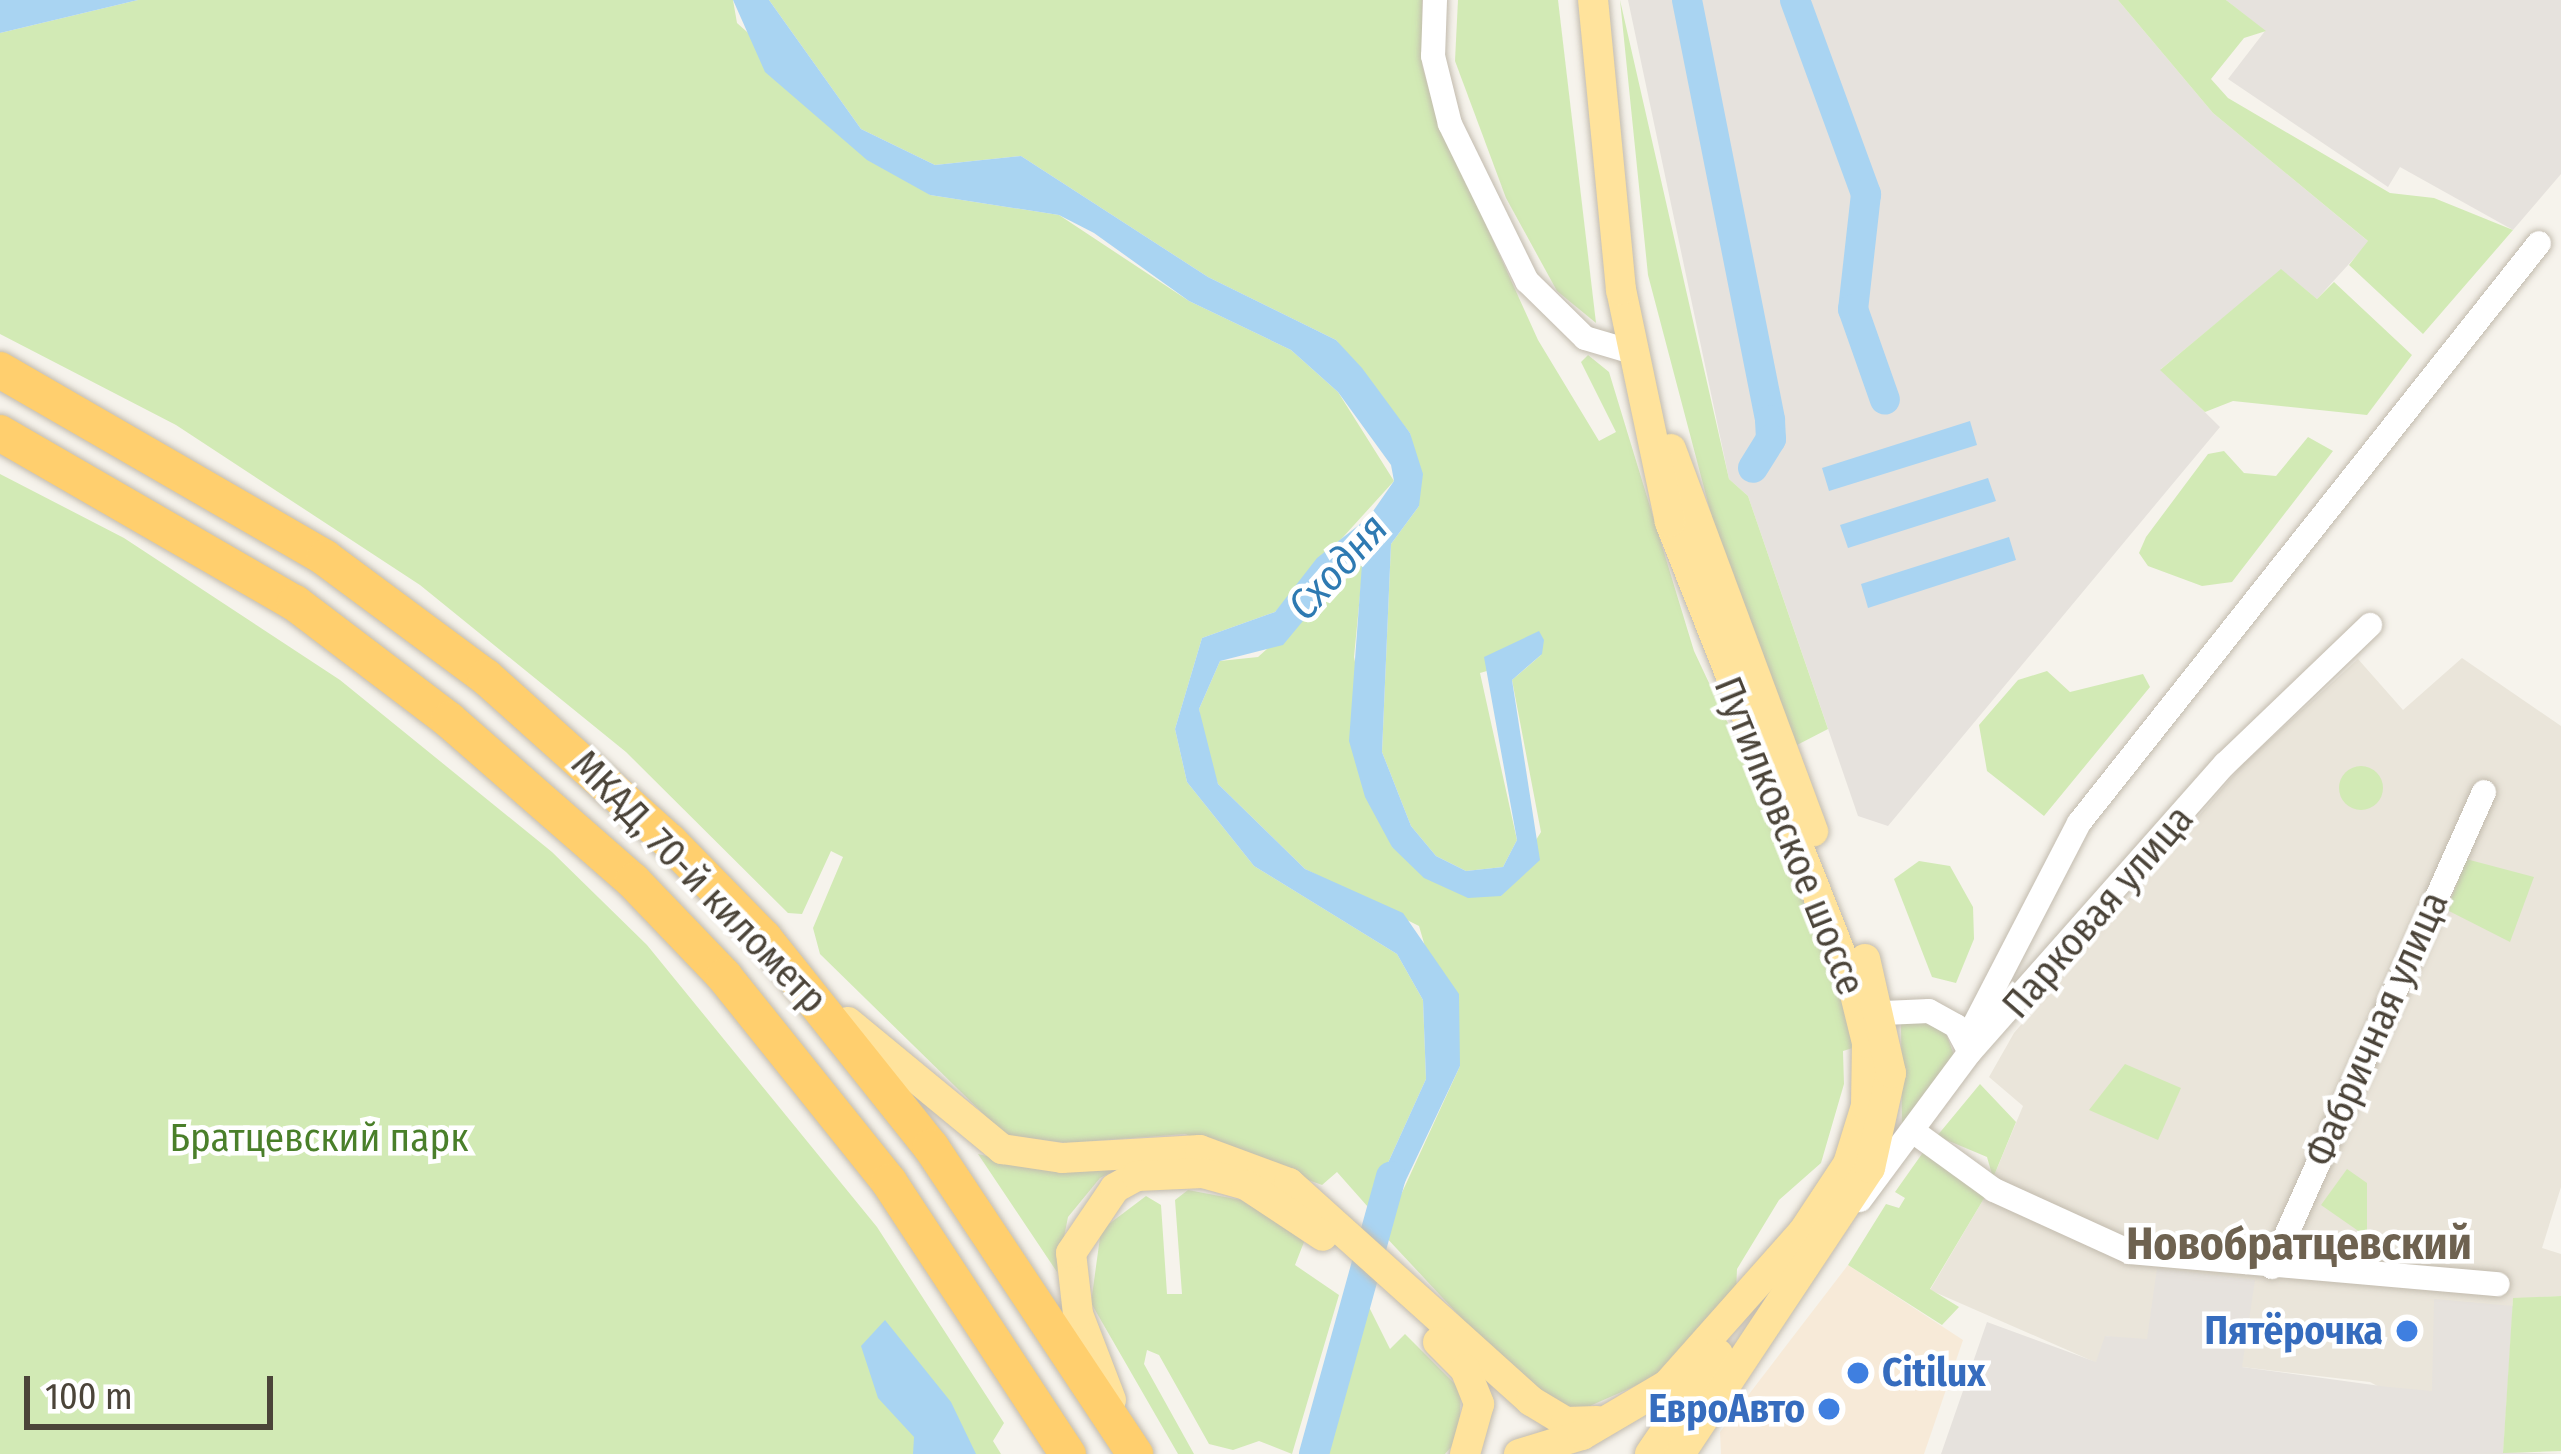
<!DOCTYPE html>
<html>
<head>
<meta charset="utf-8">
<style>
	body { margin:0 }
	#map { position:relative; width:2561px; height:1454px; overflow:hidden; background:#f6f3ec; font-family:"Fira Sans Condensed",sans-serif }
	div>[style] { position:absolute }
	.residential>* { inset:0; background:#eae5da }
	.commercial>* { inset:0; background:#f7ead8 }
	.industrial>* { inset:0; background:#e6e2dd }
	.green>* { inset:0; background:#d2eab5 }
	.round { border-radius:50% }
	.water>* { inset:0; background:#a9d4f2 }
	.river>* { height:30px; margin:-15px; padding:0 15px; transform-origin:15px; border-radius:15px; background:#a9d4f2 }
	.roads { filter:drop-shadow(0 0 3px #c2bbae) drop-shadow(0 0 3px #c2bbae) }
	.minor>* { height:24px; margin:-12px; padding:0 12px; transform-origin:12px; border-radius:12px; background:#fff }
	.major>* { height:30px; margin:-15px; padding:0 15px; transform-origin:15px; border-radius:15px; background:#ffe39c }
	.highway>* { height:36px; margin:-18px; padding:0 18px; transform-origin:18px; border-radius:18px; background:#ffcf6e }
	.dots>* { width:33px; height:33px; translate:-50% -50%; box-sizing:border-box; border:6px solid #fff; border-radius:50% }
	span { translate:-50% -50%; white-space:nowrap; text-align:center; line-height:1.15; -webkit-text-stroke:9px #fff; paint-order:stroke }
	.street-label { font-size:39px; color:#4b4439 }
	.park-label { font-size:39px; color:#4a7f2a }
	.shop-label { font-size:39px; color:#366cbe; font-weight:700 }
	.right { translate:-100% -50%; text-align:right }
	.left { translate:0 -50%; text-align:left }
	.water-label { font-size:42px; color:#2e7ab2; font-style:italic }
	.quarter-label { font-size:45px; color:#6e6250; font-weight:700 }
	.scale { position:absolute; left:24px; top:1376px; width:249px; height:54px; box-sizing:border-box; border:6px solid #4b4439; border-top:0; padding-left:15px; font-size:36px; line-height:42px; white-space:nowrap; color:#4b4439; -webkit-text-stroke:9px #fff; paint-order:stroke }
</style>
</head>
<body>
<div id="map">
	<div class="residential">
		<i style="clip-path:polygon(2462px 658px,2561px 726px,2561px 1187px,2542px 1248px,2561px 1254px,2561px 1296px,2513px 1299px,2503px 1453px,2370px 1382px,2242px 1367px,2106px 1336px,2097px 1363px,1930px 1290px,1986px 1195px,2023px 1106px,1989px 1077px,2014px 1033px,2244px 763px,2358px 659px,2403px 710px)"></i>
	</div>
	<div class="commercial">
		<i style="clip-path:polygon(1848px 1265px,1963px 1340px,1924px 1454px,1721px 1454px,1720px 1432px)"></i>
	</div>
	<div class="industrial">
		<i style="clip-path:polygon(1628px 0,2118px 0,2213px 113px,2369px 242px,2317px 299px,2281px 270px,2161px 369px,2220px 427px,1888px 826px,1858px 816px,1748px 496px,1729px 479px)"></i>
		<i style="clip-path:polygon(2226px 0,2561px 0,2561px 174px,2513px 230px,2400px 167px,2388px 187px,2228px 79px,2265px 31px)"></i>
		<i style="clip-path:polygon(2157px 1268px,2255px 1280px,2242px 1367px,2388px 1387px,2432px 1391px,2434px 1299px,2513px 1306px,2503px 1452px,2561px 1454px,1941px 1454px,1987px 1322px,2096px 1362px,2105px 1336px,2147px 1339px)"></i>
	</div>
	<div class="green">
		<i style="clip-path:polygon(138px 0,733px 0,737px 23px,930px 195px,1059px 215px,1189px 301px,1291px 350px,1338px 392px,1394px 481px,1275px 612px,1202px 638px,1175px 729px,1187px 782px,1254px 866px,1397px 954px,1423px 1000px,1426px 1079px,1368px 1207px,1337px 1172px,1322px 1185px,1185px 1134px,1066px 1143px,1005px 1135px,820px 954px,813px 928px,843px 857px,831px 851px,802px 914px,788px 913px,626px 752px,420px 585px,176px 425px,0 334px,0 33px)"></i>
		<i style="clip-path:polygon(769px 0,1422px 0,1422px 65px,1435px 112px,1538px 340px,1599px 441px,1616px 432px,1581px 362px,1588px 355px,1609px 372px,1694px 651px,1819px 917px,1856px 1047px,1843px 1051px,1844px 1084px,1821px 1163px,1779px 1200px,1737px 1269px,1736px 1293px,1669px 1371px,1574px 1413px,1525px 1386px,1383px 1234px,1460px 1066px,1419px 926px,1305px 869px,1218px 784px,1206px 754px,1199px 709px,1220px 661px,1258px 657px,1363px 564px,1354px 657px,1392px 847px,1501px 896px,1541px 832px,1512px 680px,1541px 655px,1480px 673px,1517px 840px,1503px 867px,1466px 871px,1436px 856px,1411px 826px,1382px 752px,1391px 544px,1419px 506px,1410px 433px,1336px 340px,1208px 277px,1021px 156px,935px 165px,861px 129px)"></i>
		<i style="clip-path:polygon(1458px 0,1558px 0,1596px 323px,1557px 291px,1506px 198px,1455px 61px)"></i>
		<i style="clip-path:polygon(1620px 0,1729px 479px,1748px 496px,1828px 729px,1797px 745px,1732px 594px,1648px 275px)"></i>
		<i style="clip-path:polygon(2118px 0,2226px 0,2266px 31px,2244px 38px,2211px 79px,2228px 98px,2390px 193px,2434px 198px,2513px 230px,2423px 334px,2349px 265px,2368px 241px,2213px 113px)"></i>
		<i style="clip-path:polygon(2281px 269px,2317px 299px,2334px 282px,2412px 355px,2367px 415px,2233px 401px,2205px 412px,2160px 370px)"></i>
		<i style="clip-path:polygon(2308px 437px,2333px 451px,2232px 582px,2202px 586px,2148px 566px,2139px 553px,2146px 537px,2208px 454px,2224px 451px,2244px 473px,2276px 476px)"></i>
		<i style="clip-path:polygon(0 474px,124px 538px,340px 680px,552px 852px,647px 945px,877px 1227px,1004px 1423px,993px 1441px,1001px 1454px,0 1454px)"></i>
		<i style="clip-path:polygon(2047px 671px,2070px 692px,2143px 674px,2150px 687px,2044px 816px,1987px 771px,1979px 725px,2018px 680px)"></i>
		<i class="round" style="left:2339px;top:766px;width:44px;height:44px"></i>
		<i style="clip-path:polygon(2466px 859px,2534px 877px,2510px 942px,2447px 910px)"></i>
		<i style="clip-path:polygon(1919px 861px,1950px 866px,1973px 907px,1974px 939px,1956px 983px,1932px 977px,1894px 879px)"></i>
		<i style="clip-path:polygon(1922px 1019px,1946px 1033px,1955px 1058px,1902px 1132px,1901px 1022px)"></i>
		<i style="clip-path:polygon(2125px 1064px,2181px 1088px,2158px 1140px,2089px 1110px)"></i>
		<i style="clip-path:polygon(1980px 1084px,2016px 1122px,1993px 1178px,1987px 1157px,1937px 1136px)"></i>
		<i style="clip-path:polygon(1924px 1151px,1986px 1195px,1930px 1289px,1959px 1307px,1942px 1325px,1848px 1265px,1886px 1204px,1899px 1208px,1905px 1198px,1895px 1192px)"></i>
		<i style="clip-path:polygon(978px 1154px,1048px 1170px,1124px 1165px,1100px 1178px,1068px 1217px,1057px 1272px)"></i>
		<i style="clip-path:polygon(2347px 1169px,2367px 1183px,2367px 1237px,2321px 1205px)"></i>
		<i style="clip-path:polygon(1188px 1190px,1241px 1200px,1277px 1221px,1304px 1242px,1295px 1265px,1339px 1295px,1292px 1454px,1259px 1441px,1233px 1450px,1209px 1444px,1159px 1355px,1147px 1350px,1144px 1364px,1194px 1454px,1178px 1454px,1091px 1303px,1101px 1230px,1146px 1196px,1161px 1205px,1167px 1294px,1182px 1294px,1175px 1200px)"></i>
		<i style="clip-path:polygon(2561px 1296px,2561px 1451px,2503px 1453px,2513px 1298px)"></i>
		<i style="clip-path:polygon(1367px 1303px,1390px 1349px,1405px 1334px,1461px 1390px,1459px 1438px,1445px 1454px,1327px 1454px)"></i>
	</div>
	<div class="water">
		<i style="clip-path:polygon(0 0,138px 0,0 33px)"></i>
		<i style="clip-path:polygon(733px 0,769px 0,861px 129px,935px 165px,1021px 156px,1208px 277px,1336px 340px,1362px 368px,1410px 433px,1423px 474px,1419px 506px,1391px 544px,1382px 752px,1411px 826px,1436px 856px,1466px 871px,1503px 867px,1517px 840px,1484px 657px,1539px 631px,1544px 640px,1542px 654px,1512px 680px,1540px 860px,1501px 896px,1468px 898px,1424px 878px,1392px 847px,1365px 797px,1349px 741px,1362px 564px,1337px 580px,1283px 645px,1220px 661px,1199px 709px,1218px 784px,1305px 869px,1403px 913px,1459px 994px,1460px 1066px,1388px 1218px,1368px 1207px,1426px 1079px,1423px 1000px,1397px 954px,1254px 866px,1187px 782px,1175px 729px,1202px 638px,1275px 612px,1317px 558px,1369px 517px,1394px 481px,1391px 465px,1338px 392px,1291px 350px,1189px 301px,1094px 233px,1059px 215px,930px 195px,867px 160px,765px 72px)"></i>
		<i style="clip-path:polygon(1970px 421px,1977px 445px,1829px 491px,1822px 468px)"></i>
		<i style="clip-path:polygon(1988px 478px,1996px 501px,1848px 548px,1840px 525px)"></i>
		<i style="clip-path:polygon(2009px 537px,2016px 560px,1868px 608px,1861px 584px)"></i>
		<i style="clip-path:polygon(885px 1320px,951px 1402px,976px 1454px,913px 1454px,914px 1437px,878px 1398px,861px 1346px)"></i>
	</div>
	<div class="river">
		<i style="left:1687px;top:0;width:428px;rotate:78.8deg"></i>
		<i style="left:1770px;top:420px;width:19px;rotate:87deg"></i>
		<i style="left:1771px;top:439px;width:34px;rotate:122deg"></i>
		<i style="left:1795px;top:0;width:207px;rotate:69.9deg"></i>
		<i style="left:1866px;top:194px;width:116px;rotate:96.4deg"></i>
		<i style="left:1853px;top:309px;width:96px;rotate:70.6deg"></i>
		<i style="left:1314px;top:1454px;width:288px;rotate:-74.5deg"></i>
	</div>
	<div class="roads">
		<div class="minor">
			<i style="left:1435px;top:0;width:56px;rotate:92deg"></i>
			<i style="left:1433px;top:56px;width:70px;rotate:76deg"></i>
			<i style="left:1450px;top:124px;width:175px;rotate:63.9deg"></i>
			<i style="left:1527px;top:281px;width:81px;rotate:44.5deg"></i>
			<i style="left:1585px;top:338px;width:53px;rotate:16.4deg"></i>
			<i style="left:1869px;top:1028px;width:21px;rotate:-45deg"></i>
			<i style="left:1884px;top:1013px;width:45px;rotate:-2.5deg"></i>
			<i style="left:1929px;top:1011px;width:31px;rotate:29deg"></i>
			<i style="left:1956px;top:1026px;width:27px;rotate:62deg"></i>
			<i style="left:1967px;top:1039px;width:243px;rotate:-62.6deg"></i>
			<i style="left:2079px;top:823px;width:740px;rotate:-51.58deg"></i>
			<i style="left:1917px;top:1134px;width:95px;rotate:36deg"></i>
			<i style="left:1994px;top:1190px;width:149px;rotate:24.5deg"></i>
			<i style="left:2130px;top:1252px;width:369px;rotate:5deg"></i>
			<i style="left:1860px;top:1200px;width:184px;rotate:-53.4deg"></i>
			<i style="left:1970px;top:1052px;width:385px;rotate:-48.5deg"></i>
			<i style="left:2225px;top:764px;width:201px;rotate:-43.8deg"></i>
			<i style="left:2272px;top:1267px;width:520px;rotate:-65.95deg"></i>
		</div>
		<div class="major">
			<i style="left:1671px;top:449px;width:408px;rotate:69.6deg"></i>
			<i style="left:848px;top:1022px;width:200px;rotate:39.5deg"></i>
			<i style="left:1002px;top:1149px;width:61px;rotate:8.5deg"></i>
			<i style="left:1062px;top:1158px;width:138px;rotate:-3.3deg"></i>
			<i style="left:1200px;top:1150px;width:95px;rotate:20.3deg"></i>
			<i style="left:1289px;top:1183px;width:326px;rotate:42deg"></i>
			<i style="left:1531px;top:1401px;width:41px;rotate:31deg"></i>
			<i style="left:1566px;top:1422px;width:31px;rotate:-2deg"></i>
			<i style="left:1438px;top:1342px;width:38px;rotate:45deg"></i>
			<i style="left:1465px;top:1369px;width:38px;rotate:68deg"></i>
			<i style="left:1479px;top:1404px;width:52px;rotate:105.6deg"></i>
			<i style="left:1111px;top:1400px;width:92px;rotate:-111deg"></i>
			<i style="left:1078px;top:1314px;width:61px;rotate:-96.5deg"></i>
			<i style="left:1071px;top:1253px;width:78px;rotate:-55.9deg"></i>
			<i style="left:1115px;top:1188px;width:25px;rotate:-29deg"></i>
			<i style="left:1137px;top:1176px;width:66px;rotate:-2.6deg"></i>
			<i style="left:1203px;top:1173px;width:45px;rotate:15.6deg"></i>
			<i style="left:1246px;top:1185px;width:92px;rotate:33.5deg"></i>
			<i style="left:1519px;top:1454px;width:66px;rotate:-16.8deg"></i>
			<i style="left:1582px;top:1435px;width:99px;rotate:-30.5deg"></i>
			<i style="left:1667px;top:1385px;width:205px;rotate:-48.4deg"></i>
			<i style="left:1803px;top:1232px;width:82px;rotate:-56.5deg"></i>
			<i style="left:1848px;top:1164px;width:61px;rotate:-72.8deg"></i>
			<i style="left:1866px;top:1106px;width:63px;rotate:-89.1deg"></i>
			<i style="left:1867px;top:1043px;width:63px;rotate:-103.8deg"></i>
			<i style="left:1852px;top:982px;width:495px;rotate:-111.6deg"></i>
			<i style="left:1670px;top:522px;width:237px;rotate:-101.9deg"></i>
			<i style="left:1621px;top:290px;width:291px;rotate:-95.5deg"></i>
			<i style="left:1650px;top:1454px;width:121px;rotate:-55.8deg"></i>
			<i style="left:1680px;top:1454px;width:343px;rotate:-56.4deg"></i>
			<i style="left:1870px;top:1168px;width:97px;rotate:-77.5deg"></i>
			<i style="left:1891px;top:1073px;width:117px;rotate:-102.8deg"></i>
		</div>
		<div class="highway">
			<i style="left:0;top:370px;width:375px;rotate:30deg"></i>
			<i style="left:325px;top:558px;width:200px;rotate:36.5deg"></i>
			<i style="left:486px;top:677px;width:247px;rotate:41.9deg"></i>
			<i style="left:670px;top:842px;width:134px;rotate:45.6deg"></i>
			<i style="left:764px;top:938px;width:268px;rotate:51.4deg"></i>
			<i style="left:931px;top:1147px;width:369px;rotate:56.4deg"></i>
			<i style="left:0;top:433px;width:340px;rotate:30deg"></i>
			<i style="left:295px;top:603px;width:193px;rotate:37.2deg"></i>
			<i style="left:449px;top:720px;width:244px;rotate:41.2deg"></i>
			<i style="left:633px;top:881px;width:132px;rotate:46.2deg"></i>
			<i style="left:724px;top:976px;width:264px;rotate:51.3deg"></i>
			<i style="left:889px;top:1182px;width:326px;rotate:56.7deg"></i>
		</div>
	</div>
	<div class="dots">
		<i style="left:2407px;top:1331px;background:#3f7fe0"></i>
		<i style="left:1858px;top:1373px;background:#3f7fe0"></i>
		<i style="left:1829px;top:1409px;background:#3f7fe0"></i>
	</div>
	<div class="street-label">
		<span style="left:1789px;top:836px;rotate:68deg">Путилковское шоссе</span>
		<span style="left:699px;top:882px;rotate:46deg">МКАД, 70-й километр</span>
		<span style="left:2098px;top:912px;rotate:-49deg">Парковая улица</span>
		<span style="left:2377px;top:1029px;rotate:-66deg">Фабричная улица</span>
	</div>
	<div class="park-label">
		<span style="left:319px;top:1138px">Братцевский парк</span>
	</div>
	<div class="shop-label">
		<span class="right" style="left:2383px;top:1331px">Пятёрочка</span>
		<span class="left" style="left:1882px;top:1373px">Citilux</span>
		<span class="right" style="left:1805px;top:1409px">ЕвроАвто</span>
	</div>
	<div class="water-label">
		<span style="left:1338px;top:567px;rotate:-48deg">Сходня</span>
	</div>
	<div class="quarter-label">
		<span style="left:2299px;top:1245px">Новобратцевский</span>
	</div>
	<div class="scale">100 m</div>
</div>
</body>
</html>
